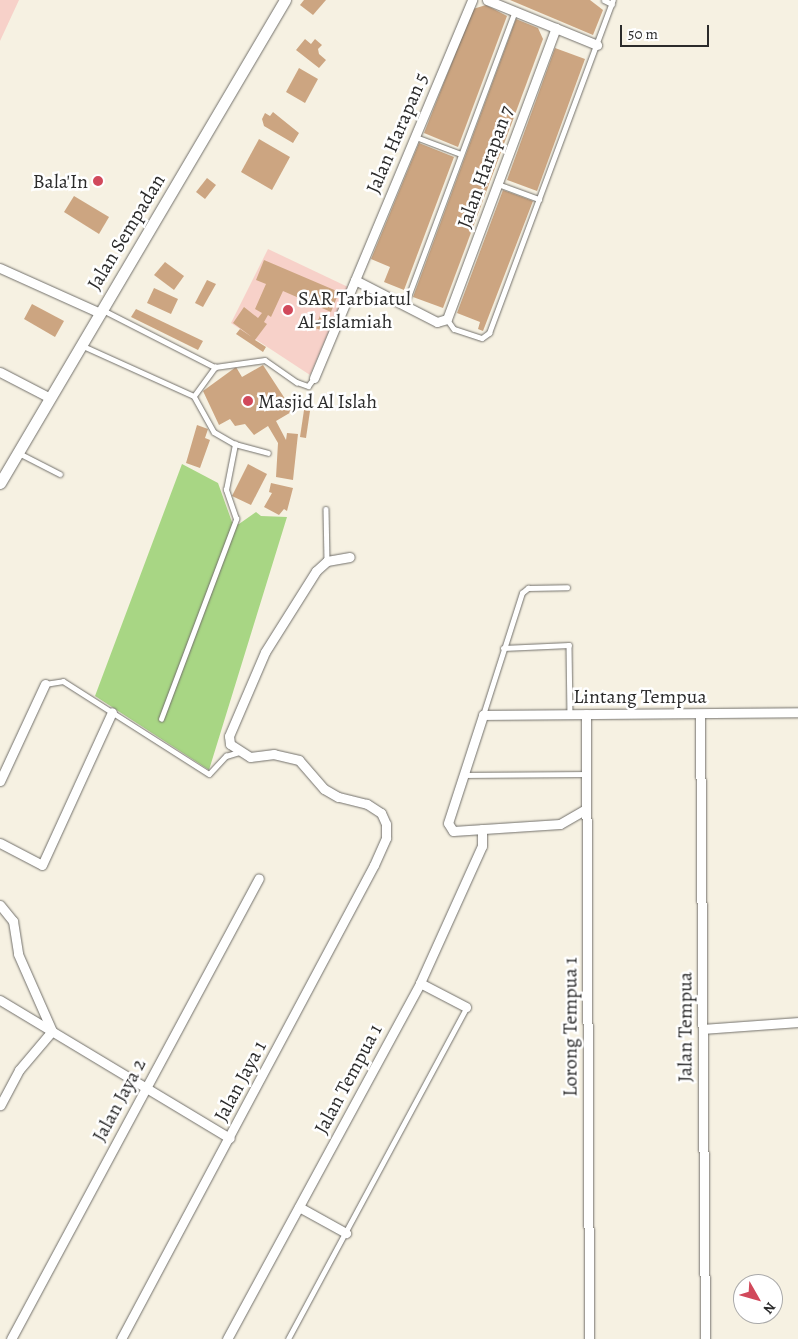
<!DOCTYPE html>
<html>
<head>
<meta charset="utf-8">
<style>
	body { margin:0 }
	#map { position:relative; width:798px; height:1339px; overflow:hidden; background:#f6f1e2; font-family:Alegreya,serif }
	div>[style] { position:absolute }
	.built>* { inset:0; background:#f7d1c9 }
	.green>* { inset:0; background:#a8d684 }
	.building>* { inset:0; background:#cca581 }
	.roads { filter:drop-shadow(0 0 1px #72706b) drop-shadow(0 0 1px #72706b) }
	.service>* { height:4.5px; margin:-2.25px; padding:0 2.25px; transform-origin:2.25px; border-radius:2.25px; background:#fff }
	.minor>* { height:9px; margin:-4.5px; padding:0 4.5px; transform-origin:4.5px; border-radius:4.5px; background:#fff }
	.tertiary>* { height:11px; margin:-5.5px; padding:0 5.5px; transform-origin:5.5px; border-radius:5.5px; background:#fff }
	.dots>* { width:14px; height:14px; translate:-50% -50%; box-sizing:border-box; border:2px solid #fff; border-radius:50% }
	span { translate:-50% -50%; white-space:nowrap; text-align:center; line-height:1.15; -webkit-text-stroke:5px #fff; paint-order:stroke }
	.street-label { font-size:20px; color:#2b2b2b }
	.poi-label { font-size:20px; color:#2b2b2b }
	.right { translate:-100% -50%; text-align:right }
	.left { translate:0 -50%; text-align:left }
	.north { position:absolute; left:733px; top:1274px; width:50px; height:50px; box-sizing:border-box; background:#fff; border:1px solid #aaa; border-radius:50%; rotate:128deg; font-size:14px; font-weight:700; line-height:20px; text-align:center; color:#2b2b2b }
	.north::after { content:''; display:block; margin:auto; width:18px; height:22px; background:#d1495b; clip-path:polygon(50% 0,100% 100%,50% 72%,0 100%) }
	.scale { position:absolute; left:620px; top:25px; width:89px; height:22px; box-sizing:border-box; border:2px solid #2b2b2b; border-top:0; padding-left:6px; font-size:15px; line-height:18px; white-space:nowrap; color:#2b2b2b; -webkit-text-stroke:4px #fff; paint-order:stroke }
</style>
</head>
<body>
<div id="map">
	<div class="built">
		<i style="clip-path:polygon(0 0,19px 0,0 41px)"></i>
		<i style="clip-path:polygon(268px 249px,348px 287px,310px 375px,231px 323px)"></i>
	</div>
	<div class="green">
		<i style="clip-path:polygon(182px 464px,218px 483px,232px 522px,239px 524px,256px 512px,261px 516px,287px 517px,209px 770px,95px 696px)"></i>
	</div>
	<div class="building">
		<i style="clip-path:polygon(304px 0,326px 0,313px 15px,300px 5px)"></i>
		<i style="clip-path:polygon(510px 0,590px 0,603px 10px,593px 35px)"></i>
		<i style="clip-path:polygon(486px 5px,507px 16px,458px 147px,424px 133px,473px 9px)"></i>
		<i style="clip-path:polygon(516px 19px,538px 28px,543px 39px,443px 308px,413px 297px)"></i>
		<i style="clip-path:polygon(305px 39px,311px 44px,315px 39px,322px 45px,318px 49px,319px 54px,326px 60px,319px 68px,296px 50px)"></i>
		<i style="clip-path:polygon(555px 48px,585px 59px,537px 191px,507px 180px)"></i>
		<i style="clip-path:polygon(299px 68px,318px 79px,305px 103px,286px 92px)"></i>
		<i style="clip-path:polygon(273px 112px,299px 133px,293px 143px,264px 126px,262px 119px,265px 113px,270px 116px)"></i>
		<i style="clip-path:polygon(259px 139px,290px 157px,272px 190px,241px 172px)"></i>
		<i style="clip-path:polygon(419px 143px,454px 157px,404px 290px,384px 282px,390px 267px,371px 259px)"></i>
		<i style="clip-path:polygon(207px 178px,216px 185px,205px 199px,196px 192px)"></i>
		<i style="clip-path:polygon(503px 190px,533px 201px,483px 331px,478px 329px,480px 322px,457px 313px)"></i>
		<i style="clip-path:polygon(74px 196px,109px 217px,99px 234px,64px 212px)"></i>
		<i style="clip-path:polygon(264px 260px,339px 292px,331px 312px,283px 291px,271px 317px,268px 315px,264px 322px,267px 324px,255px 340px,266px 347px,263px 352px,236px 334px,240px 329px,252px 337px,233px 323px,244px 307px,258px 318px,262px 313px,255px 309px,266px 284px,256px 280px)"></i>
		<i style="clip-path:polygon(165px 262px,184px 276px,174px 290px,154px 275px)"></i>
		<i style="clip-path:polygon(207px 280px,216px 284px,203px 307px,195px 303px)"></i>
		<i style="clip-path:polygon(154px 288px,178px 299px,171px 314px,147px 303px)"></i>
		<i style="clip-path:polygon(32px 304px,64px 321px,55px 337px,24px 319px)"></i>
		<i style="clip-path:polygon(136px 309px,203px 341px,198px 350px,131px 317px)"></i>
		<i style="clip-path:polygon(321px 313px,331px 320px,328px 328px,323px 326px,321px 330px,315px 328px)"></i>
		<i style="clip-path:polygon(263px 365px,293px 411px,276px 421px,286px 440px,287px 433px,298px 434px,293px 480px,276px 477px,278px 443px,268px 426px,254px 435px,245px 424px,235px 426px,230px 419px,219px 425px,203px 391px,236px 367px,242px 377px)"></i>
		<i style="clip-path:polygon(304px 410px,310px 411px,306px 438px,300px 437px)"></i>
		<i style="clip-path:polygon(197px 425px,208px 429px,205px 438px,210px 440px,200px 468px,186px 463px)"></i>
		<i style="clip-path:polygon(248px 464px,267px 474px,251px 505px,232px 496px)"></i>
		<i style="clip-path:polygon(271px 483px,293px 488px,287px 511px,284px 509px,279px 515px,264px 507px,272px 493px,269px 492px)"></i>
	</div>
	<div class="roads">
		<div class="service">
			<i style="left:604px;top:0;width:9px;rotate:27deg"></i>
			<i style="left:416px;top:137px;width:48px;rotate:20.7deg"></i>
			<i style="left:498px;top:184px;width:44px;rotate:20.1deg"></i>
			<i style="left:405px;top:305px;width:314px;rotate:-69.5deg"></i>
			<i style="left:103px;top:310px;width:126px;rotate:27deg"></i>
			<i style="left:447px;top:319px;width:12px;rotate:55deg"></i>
			<i style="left:454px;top:329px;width:29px;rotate:18deg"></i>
			<i style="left:482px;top:338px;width:9px;rotate:-36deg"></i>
			<i style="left:489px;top:333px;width:355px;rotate:-69.6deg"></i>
			<i style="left:81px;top:345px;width:124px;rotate:24.3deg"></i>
			<i style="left:194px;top:396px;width:41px;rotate:60.9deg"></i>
			<i style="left:214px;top:432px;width:24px;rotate:30deg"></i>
			<i style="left:235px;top:444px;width:34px;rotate:15deg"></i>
			<i style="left:194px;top:396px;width:36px;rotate:-54deg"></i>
			<i style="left:215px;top:367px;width:50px;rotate:-8deg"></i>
			<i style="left:265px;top:360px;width:39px;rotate:35deg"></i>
			<i style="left:297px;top:382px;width:12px;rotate:20deg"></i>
			<i style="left:308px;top:386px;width:10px;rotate:-53deg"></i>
			<i style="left:19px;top:453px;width:46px;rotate:27.1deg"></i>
			<i style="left:326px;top:509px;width:52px;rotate:88.9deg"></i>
			<i style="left:503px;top:648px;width:66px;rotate:-2.6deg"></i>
			<i style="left:569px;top:645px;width:69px;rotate:89.2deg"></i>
			<i style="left:45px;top:684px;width:18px;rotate:-9deg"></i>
			<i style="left:63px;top:681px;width:173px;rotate:32.5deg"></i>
			<i style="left:209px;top:774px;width:25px;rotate:-47deg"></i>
			<i style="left:226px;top:756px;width:14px;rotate:-17deg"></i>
			<i style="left:483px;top:715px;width:128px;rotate:-72.3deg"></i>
			<i style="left:522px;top:593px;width:8px;rotate:-40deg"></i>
			<i style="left:528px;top:588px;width:39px;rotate:-1deg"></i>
			<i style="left:161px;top:719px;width:214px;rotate:-69.4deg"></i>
			<i style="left:236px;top:519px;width:31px;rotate:-109deg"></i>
			<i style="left:226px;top:490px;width:47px;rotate:-78.9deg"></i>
			<i style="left:464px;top:775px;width:122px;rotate:-0.5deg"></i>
			<i style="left:288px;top:1339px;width:376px;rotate:-61.7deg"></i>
		</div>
		<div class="minor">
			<i style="left:487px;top:0;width:119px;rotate:22.2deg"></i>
			<i style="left:0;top:268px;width:110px;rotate:24.2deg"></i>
			<i style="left:355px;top:280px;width:92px;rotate:27.1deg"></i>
			<i style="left:437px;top:322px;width:10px;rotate:-17deg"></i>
			<i style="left:447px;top:319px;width:311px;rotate:-69.5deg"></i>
			<i style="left:0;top:372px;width:56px;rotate:27.5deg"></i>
			<i style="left:314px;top:378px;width:410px;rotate:-67.3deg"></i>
			<i style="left:586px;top:714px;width:625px;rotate:89.72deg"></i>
			<i style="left:700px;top:714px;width:625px;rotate:89.54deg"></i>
			<i style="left:0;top:781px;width:107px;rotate:-65.1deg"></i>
			<i style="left:586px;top:809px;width:30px;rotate:150deg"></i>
			<i style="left:560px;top:824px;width:107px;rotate:176.3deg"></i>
			<i style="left:453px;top:831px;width:9px;rotate:-122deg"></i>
			<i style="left:448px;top:823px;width:114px;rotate:-72deg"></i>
			<i style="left:483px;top:715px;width:315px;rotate:-0.5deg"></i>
			<i style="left:0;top:843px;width:47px;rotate:27.6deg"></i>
			<i style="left:42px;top:865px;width:168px;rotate:-65.4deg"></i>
			<i style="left:0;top:905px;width:21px;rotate:51deg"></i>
			<i style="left:13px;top:921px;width:33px;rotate:81deg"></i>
			<i style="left:18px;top:954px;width:84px;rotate:66.2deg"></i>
			<i style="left:52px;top:1031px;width:51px;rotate:130.2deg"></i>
			<i style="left:19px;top:1070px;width:40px;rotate:118deg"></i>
			<i style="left:420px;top:983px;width:52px;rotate:27.6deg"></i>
			<i style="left:0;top:1000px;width:268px;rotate:31deg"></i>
			<i style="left:703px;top:1029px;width:95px;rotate:-4.2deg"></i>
			<i style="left:299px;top:1207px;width:54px;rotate:29deg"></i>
			<i style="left:11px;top:1339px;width:523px;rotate:-61.72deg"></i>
			<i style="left:121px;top:1339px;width:537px;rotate:-61.91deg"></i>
			<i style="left:374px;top:865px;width:30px;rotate:-66deg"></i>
			<i style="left:386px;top:838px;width:14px;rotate:-90deg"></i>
			<i style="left:386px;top:824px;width:12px;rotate:-114deg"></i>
			<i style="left:381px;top:813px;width:17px;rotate:-147deg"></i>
			<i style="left:367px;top:804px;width:30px;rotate:-166deg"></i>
			<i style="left:338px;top:797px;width:16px;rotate:-150deg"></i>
			<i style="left:324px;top:789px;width:38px;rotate:-131deg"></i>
			<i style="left:299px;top:760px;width:26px;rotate:-167deg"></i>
			<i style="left:274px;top:754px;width:24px;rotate:173deg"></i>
			<i style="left:250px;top:757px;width:24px;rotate:-147deg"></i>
			<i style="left:230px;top:744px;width:8px;rotate:-97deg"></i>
			<i style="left:229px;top:736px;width:91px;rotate:-66.8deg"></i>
			<i style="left:265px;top:652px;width:96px;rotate:-57.8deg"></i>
			<i style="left:316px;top:571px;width:15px;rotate:-42deg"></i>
			<i style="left:327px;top:561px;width:23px;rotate:-10deg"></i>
			<i style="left:227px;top:1339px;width:405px;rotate:-61.5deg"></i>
			<i style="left:420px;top:983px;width:150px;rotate:-65.7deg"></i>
			<i style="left:482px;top:846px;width:17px;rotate:-90deg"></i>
		</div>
		<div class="tertiary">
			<i style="left:0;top:483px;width:561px;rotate:-59.46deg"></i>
		</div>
	</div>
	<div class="dots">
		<i style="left:98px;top:181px;background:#d1495b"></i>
		<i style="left:288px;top:310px;background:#d1495b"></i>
		<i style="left:248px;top:401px;background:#d1495b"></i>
	</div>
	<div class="street-label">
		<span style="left:397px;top:133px;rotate:-67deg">Jalan Harapan 5</span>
		<span style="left:485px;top:167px;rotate:-70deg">Jalan Harapan 7</span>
		<span style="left:126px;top:232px;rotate:-59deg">Jalan Sempadan</span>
		<span style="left:640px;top:696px">Lintang Tempua</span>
		<span style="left:570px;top:1027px;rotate:-90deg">Lorong Tempua 1</span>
		<span style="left:685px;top:1027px;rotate:-90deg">Jalan Tempua</span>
		<span style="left:348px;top:1079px;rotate:-62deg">Jalan Tempua 1</span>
		<span style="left:240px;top:1081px;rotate:-62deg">Jalan Jaya 1</span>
		<span style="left:119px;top:1100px;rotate:-62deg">Jalan Jaya 2</span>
	</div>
	<div class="poi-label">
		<span class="right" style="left:88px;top:181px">Bala'In</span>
		<span class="left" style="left:298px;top:310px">SAR Tarbiatul<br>Al-Islamiah</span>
		<span class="left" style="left:258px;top:401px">Masjid Al Islah</span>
	</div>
	<div class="north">N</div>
	<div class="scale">50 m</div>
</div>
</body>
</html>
